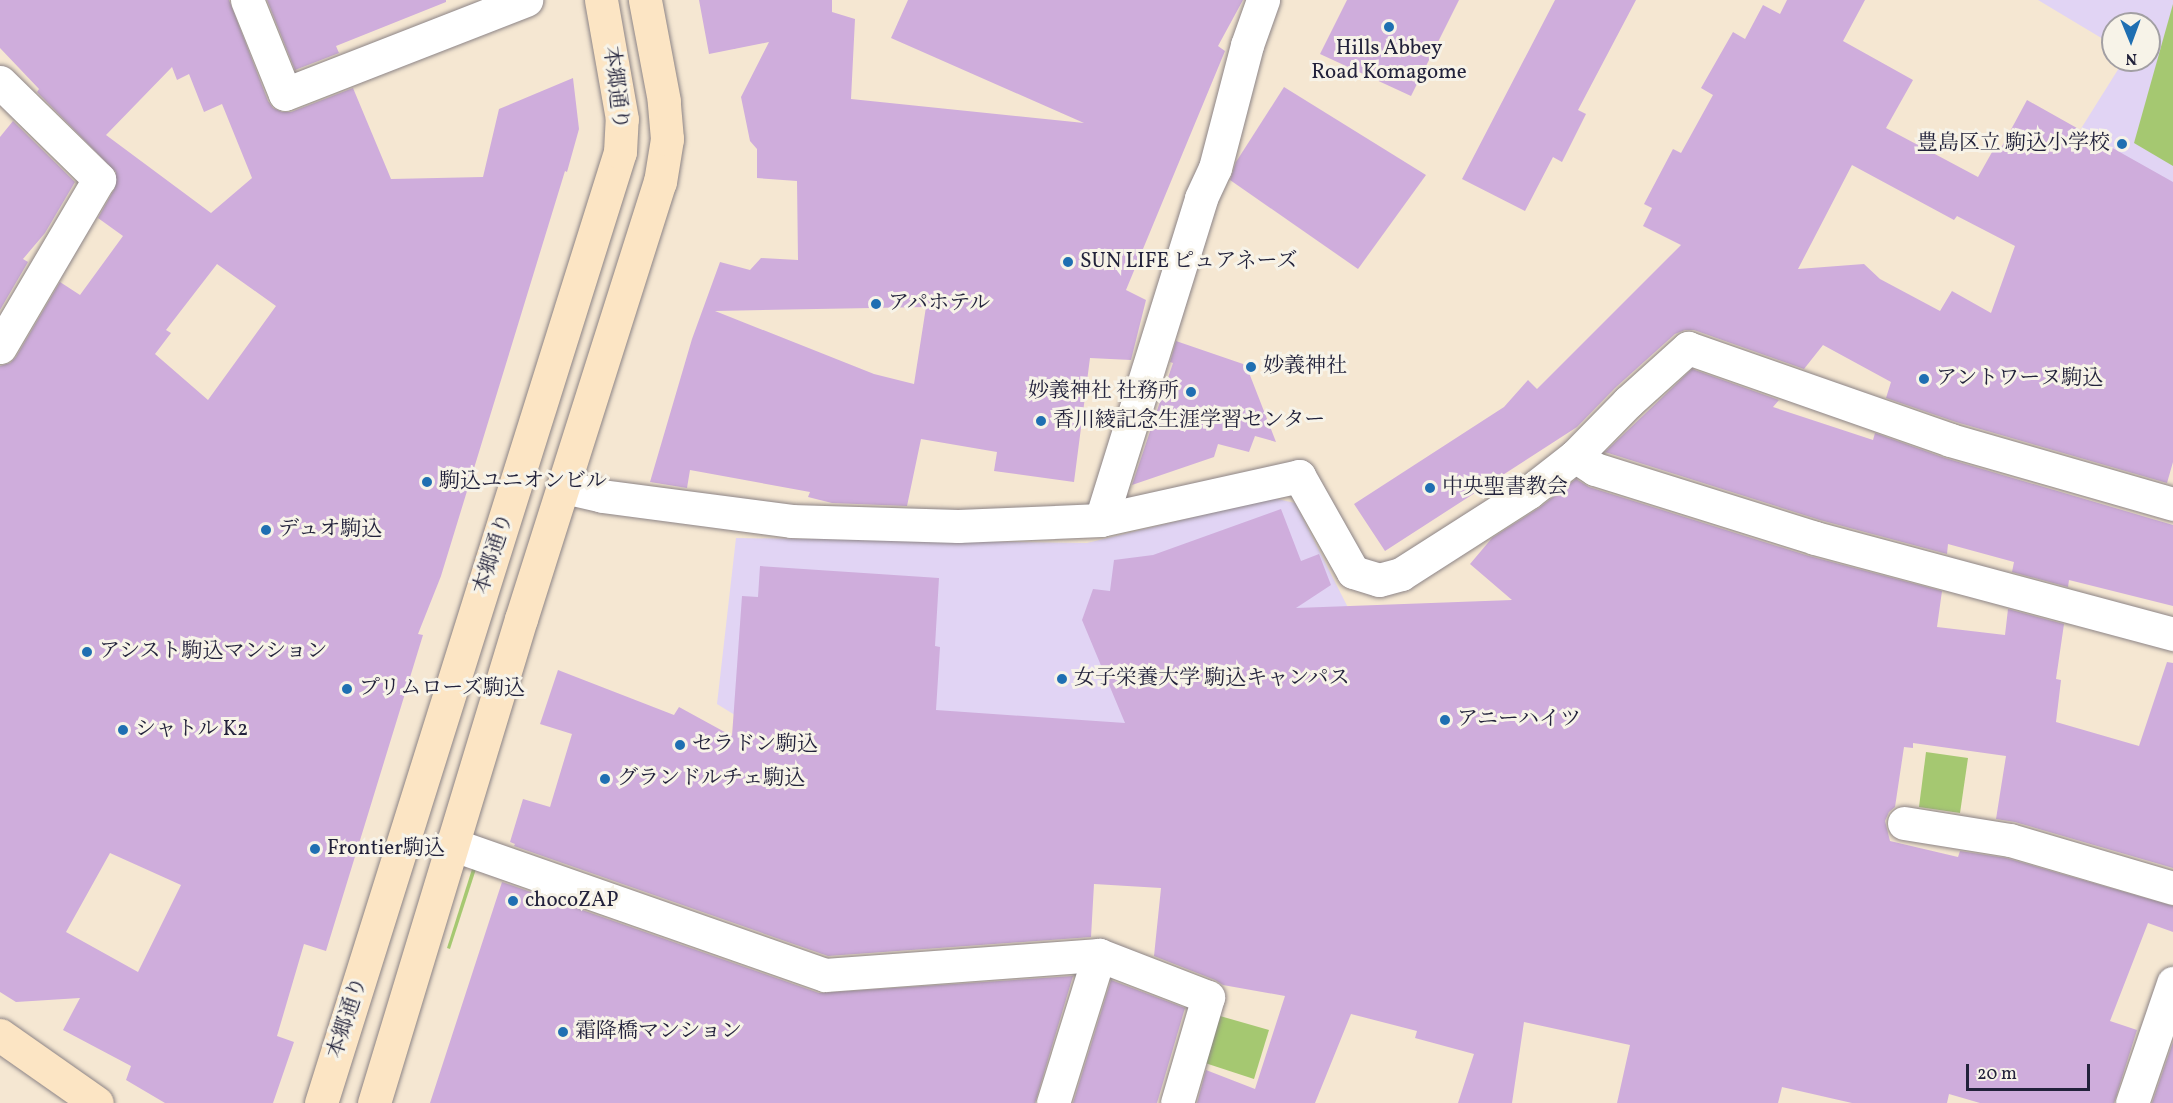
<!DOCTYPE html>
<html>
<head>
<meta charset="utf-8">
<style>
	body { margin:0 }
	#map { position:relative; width:2173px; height:1103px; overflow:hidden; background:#f5e7d2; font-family:Vollkorn,"Noto Serif JP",serif }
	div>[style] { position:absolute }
	.built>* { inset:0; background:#e1d4f4 }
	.green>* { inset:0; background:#a5c871 }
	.building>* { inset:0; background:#cfaddc }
	.roads { filter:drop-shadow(0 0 2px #8c8486) drop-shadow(0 0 2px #8c8486) }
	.street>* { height:33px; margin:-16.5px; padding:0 16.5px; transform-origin:16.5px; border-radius:16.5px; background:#fff }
	.secondary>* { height:33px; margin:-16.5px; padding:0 16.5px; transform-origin:16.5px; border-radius:16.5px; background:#fce5c4 }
	.dots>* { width:16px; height:16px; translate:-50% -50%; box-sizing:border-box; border:3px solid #f7f3e8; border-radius:50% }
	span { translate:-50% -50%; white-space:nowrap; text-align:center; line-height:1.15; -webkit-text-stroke:6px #f7f3e8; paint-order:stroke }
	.poi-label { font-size:21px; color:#22223b }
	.right { translate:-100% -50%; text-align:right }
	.left { translate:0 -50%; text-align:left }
	.street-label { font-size:21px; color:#22223b }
	.north { position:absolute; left:2101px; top:12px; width:60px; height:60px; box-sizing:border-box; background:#f7f3e8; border:2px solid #a29fa3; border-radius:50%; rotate:179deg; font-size:16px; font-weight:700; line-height:24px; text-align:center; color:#22223b }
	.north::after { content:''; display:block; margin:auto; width:21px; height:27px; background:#1f6fb2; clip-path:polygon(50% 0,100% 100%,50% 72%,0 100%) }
	.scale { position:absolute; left:1966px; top:1064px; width:124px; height:27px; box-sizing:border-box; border:3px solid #22223b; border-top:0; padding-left:8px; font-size:18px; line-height:21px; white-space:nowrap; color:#22223b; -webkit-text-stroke:4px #f7f3e8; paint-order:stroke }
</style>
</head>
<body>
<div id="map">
	<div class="built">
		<i style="clip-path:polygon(2038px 0,2173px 0,2173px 321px,2018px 229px,2124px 60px,2149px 60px,2149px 24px,2113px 24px,2113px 45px)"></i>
		<i style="clip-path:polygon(1273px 498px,1295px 503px,1372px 655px,1410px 798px,808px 760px,717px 704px,736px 538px,1087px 543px)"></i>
	</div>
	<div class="green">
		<i style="clip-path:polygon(2173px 4px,2173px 166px,2134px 143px)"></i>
		<i style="clip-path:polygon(1926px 752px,1968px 758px,1960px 813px,1919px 807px)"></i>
		<i style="clip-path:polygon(473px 866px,477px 866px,450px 949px,447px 948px)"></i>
		<i style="clip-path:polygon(1220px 1016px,1269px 1030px,1254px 1079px,1202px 1062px,1212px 1018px)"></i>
	</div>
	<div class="building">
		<i style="clip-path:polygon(evenodd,0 0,229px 0,268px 101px,273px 108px,282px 112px,291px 112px,353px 88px,391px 179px,483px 177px,499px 109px,573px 78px,579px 129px,567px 172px,565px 171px,441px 576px,418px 634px,423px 635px,326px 951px,304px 944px,277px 1036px,294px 1042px,273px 1103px,165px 1103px,126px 1080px,131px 1066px,63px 1030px,80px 998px,16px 1002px,0 992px,0 366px,10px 363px,16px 357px,60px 282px,80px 295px,123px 236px,98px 218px,115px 188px,116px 172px,37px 92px,39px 89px,0 48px,0 0,172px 67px,177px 80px,189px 74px,204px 112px,222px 104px,252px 178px,211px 213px,106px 135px,172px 67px,0 0,217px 264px,276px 306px,208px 400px,155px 354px,171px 333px,166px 330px,217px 264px,0 0,110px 853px,181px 885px,138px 972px,66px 932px,110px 853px)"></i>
		<i style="clip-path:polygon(267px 0,446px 0,446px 2px,336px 46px,339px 53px,295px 70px)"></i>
		<i style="clip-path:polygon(evenodd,699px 0,832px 0,832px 12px,855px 19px,851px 99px,1084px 123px,891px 38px,908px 0,1243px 0,1218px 46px,1225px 51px,1126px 290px,1146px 300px,1131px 360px,1090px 358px,1074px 482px,994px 471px,997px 452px,921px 439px,907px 506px,832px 503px,808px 497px,810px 492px,690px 470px,687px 488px,650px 482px,692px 339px,720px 262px,750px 270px,761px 258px,798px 260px,797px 181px,757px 178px,757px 149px,750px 141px,741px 97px,769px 42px,709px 54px,699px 0,926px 307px,914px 384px,874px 374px,715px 311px,926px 307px)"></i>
		<i style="clip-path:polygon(1347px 0,1459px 0,1411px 96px,1320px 54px)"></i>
		<i style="clip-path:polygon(1555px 0,1636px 0,1578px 110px,1586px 114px,1562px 162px,1553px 157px,1525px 211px,1462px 179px)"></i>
		<i style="clip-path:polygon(evenodd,1787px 0,1865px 0,1843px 41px,1913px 80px,1886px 128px,1978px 177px,1996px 145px,2001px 148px,2027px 100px,2173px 182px,2173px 462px,2167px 483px,1956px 422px,1886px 398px,1891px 382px,1823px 345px,1804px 369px,1694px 330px,1685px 330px,1675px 334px,1615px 388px,1577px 427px,1385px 551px,1354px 504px,1504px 407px,1528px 380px,1537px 389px,1681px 245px,1643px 226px,1652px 208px,1644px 204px,1673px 149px,1681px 153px,1713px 95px,1701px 88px,1733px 32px,1745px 39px,1763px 5px,1780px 14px,1787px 0,1852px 165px,1954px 220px,1957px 216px,2015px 246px,1991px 313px,1952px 291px,1940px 311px,1880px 279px,1864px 264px,1798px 269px,1852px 165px)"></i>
		<i style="clip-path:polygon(1284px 87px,1426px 175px,1358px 269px,1230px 180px,1236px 162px)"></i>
		<i style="clip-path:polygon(13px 121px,75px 182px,45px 233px,23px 259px,28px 262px,0 310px,0 137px)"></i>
		<i style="clip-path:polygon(1176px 341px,1246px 365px,1276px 442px,1255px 436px,1249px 452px,1218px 444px,1214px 457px,1132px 485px,1173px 363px,1170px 362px)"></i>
		<i style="clip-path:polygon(1692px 369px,1779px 400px,1773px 407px,1873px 440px,1875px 433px,1945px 458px,2173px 525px,2173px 606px,2069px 580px,2068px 587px,2012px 572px,2014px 562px,1948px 544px,1947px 554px,1820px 520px,1605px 452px)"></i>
		<i style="clip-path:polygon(1576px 479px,1589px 487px,1809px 556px,1942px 591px,1937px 627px,2005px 635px,2008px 609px,2064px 624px,2056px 679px,2061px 680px,2056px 722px,2139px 746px,2167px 662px,2173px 663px,2173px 868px,2015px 822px,1996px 819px,2006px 756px,1913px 743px,1913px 748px,1904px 747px,1895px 807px,1889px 812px,1885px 821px,1890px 841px,1958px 857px,1960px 851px,2006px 858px,2173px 906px,2173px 932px,2148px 923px,2110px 1021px,2137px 1030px,2114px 1103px,1980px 1103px,1949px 1094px,1947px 1103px,1852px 1103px,1782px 1087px,1778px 1103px,1617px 1103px,1630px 1045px,1524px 1022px,1512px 1103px,1458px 1103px,1474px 1054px,1415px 1038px,1417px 1031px,1351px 1014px,1315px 1103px,1197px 1103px,1206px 1070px,1255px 1089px,1285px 996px,1223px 985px,1215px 980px,1154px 956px,1161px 888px,1094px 884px,1091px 937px,828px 956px,514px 846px,515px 844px,510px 842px,523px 799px,550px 807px,572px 734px,540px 724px,558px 670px,674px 715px,679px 707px,732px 736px,742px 596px,758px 597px,760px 566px,939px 578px,935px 646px,940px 647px,936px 710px,1125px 723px,1082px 620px,1093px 589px,1110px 591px,1114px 560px,1153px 555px,1281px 509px,1301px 561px,1319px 554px,1331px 585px,1296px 608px,1512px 600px,1470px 564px,1492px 538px,1539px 508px)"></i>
		<i style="clip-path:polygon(502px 882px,819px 993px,1073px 976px,1035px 1103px,430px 1103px)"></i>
		<i style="clip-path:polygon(1111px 980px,1185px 1008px,1157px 1103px,1073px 1103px)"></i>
		<i style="clip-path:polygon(2173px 1042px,2173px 1103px,2152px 1103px)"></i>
	</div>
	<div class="roads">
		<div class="street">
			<i style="left:247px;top:0;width:101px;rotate:68deg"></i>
			<i style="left:285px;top:94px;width:259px;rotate:-21.3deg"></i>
			<i style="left:0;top:82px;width:139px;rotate:44.4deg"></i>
			<i style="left:99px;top:179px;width:195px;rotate:120.5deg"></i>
			<i style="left:1575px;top:456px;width:24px;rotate:33deg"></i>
			<i style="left:1595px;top:469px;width:231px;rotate:17.4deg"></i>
			<i style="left:1815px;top:538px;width:371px;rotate:15deg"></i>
			<i style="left:564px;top:487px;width:39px;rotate:13deg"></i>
			<i style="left:602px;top:496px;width:191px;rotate:7.5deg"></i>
			<i style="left:791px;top:521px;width:167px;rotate:1.7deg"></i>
			<i style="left:958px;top:526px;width:143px;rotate:-2.4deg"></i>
			<i style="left:1101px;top:520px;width:203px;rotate:-12.5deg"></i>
			<i style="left:1299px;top:476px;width:110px;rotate:60.6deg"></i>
			<i style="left:1353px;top:572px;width:27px;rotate:17deg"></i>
			<i style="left:1379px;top:580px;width:23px;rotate:-15deg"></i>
			<i style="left:1401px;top:574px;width:152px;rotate:-32.6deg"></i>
			<i style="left:1529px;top:492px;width:58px;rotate:-38deg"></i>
			<i style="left:1575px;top:456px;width:76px;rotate:-45.5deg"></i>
			<i style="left:1628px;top:402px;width:81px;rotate:-42deg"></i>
			<i style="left:1688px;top:348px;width:278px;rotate:19.3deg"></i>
			<i style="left:1950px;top:440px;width:232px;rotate:16deg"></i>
			<i style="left:1101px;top:520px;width:337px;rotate:-72.7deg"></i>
			<i style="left:1201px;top:198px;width:33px;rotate:-65deg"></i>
			<i style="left:1215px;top:168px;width:127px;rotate:-75.4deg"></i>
			<i style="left:1247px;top:45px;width:48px;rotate:-70.4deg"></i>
			<i style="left:1904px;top:823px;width:107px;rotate:9.1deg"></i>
			<i style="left:2010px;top:840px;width:170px;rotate:16.4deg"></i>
			<i style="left:451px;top:844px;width:396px;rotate:19.3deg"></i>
			<i style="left:825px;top:975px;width:275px;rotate:-4.2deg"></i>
			<i style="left:1099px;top:955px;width:117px;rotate:21.1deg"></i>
			<i style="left:1208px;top:997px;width:110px;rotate:106.3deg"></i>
			<i style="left:1053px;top:1103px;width:155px;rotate:-72.7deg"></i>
			<i style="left:2132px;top:1103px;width:127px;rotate:-71.1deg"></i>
		</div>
		<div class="secondary">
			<i style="left:0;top:1035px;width:118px;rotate:35deg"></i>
			<i style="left:321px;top:1103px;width:997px;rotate:-72.55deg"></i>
			<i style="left:620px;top:152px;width:33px;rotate:-87deg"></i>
			<i style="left:622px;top:119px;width:121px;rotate:-100deg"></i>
			<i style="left:374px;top:1103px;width:506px;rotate:-73.11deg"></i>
			<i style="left:521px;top:619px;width:459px;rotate:-72.4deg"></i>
			<i style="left:660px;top:182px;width:44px;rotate:-80.8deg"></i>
			<i style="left:667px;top:139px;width:38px;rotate:-95deg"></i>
			<i style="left:664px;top:101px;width:103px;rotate:-100.7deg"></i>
		</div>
	</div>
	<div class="dots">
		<i style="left:1389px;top:27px;background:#1f6fb2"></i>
		<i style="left:2122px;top:144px;background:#1f6fb2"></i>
		<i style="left:1068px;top:262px;background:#1f6fb2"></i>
		<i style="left:876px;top:304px;background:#1f6fb2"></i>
		<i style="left:1251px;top:367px;background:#1f6fb2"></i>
		<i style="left:1924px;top:379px;background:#1f6fb2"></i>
		<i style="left:1191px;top:392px;background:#1f6fb2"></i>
		<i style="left:1041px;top:421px;background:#1f6fb2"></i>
		<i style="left:427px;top:482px;background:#1f6fb2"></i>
		<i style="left:1430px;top:488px;background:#1f6fb2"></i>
		<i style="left:266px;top:530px;background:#1f6fb2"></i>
		<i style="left:87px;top:652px;background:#1f6fb2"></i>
		<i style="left:1062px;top:679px;background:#1f6fb2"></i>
		<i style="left:347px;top:689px;background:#1f6fb2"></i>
		<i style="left:1445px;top:720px;background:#1f6fb2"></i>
		<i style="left:123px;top:730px;background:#1f6fb2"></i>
		<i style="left:680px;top:745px;background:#1f6fb2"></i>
		<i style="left:605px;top:779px;background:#1f6fb2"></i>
		<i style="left:315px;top:849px;background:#1f6fb2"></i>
		<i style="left:513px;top:901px;background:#1f6fb2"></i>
		<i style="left:563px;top:1032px;background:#1f6fb2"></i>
	</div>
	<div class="poi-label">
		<span style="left:1389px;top:61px">Hills Abbey<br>Road Komagome</span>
		<span class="right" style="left:2110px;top:144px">豊島区立 駒込小学校</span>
		<span class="left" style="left:1080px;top:262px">SUN LIFE ピュアネーズ</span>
		<span class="left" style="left:888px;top:304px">アパホテル</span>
		<span class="left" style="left:1263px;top:367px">妙義神社</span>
		<span class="left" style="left:1936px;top:379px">アントワーヌ駒込</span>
		<span class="right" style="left:1179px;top:392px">妙義神社 社務所</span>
		<span class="left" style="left:1053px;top:421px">香川綾記念生涯学習センター</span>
		<span class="left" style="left:439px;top:482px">駒込ユニオンビル</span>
		<span class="left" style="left:1442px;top:488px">中央聖書教会</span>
		<span class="left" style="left:278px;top:530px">デュオ駒込</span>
		<span class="left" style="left:99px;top:652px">アシスト駒込マンション</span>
		<span class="left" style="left:1074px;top:679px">女子栄養大学 駒込キャンパス</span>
		<span class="left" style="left:359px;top:689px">プリムローズ駒込</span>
		<span class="left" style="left:1457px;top:720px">アニーハイツ</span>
		<span class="left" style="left:135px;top:730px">シャトル K2</span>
		<span class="left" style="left:692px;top:745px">セラドン駒込</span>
		<span class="left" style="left:617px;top:779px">グランドルチェ駒込</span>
		<span class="left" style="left:327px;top:849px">Frontier駒込</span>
		<span class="left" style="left:525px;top:901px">chocoZAP</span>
		<span class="left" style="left:575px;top:1032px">霜降橋マンション</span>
	</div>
	<div class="street-label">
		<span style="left:615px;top:88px;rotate:83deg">本郷通り</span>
		<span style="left:494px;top:554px;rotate:-72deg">本郷通り</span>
		<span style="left:348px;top:1018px;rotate:-72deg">本郷通り</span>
	</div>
	<div class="north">N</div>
	<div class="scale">20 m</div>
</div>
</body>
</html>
